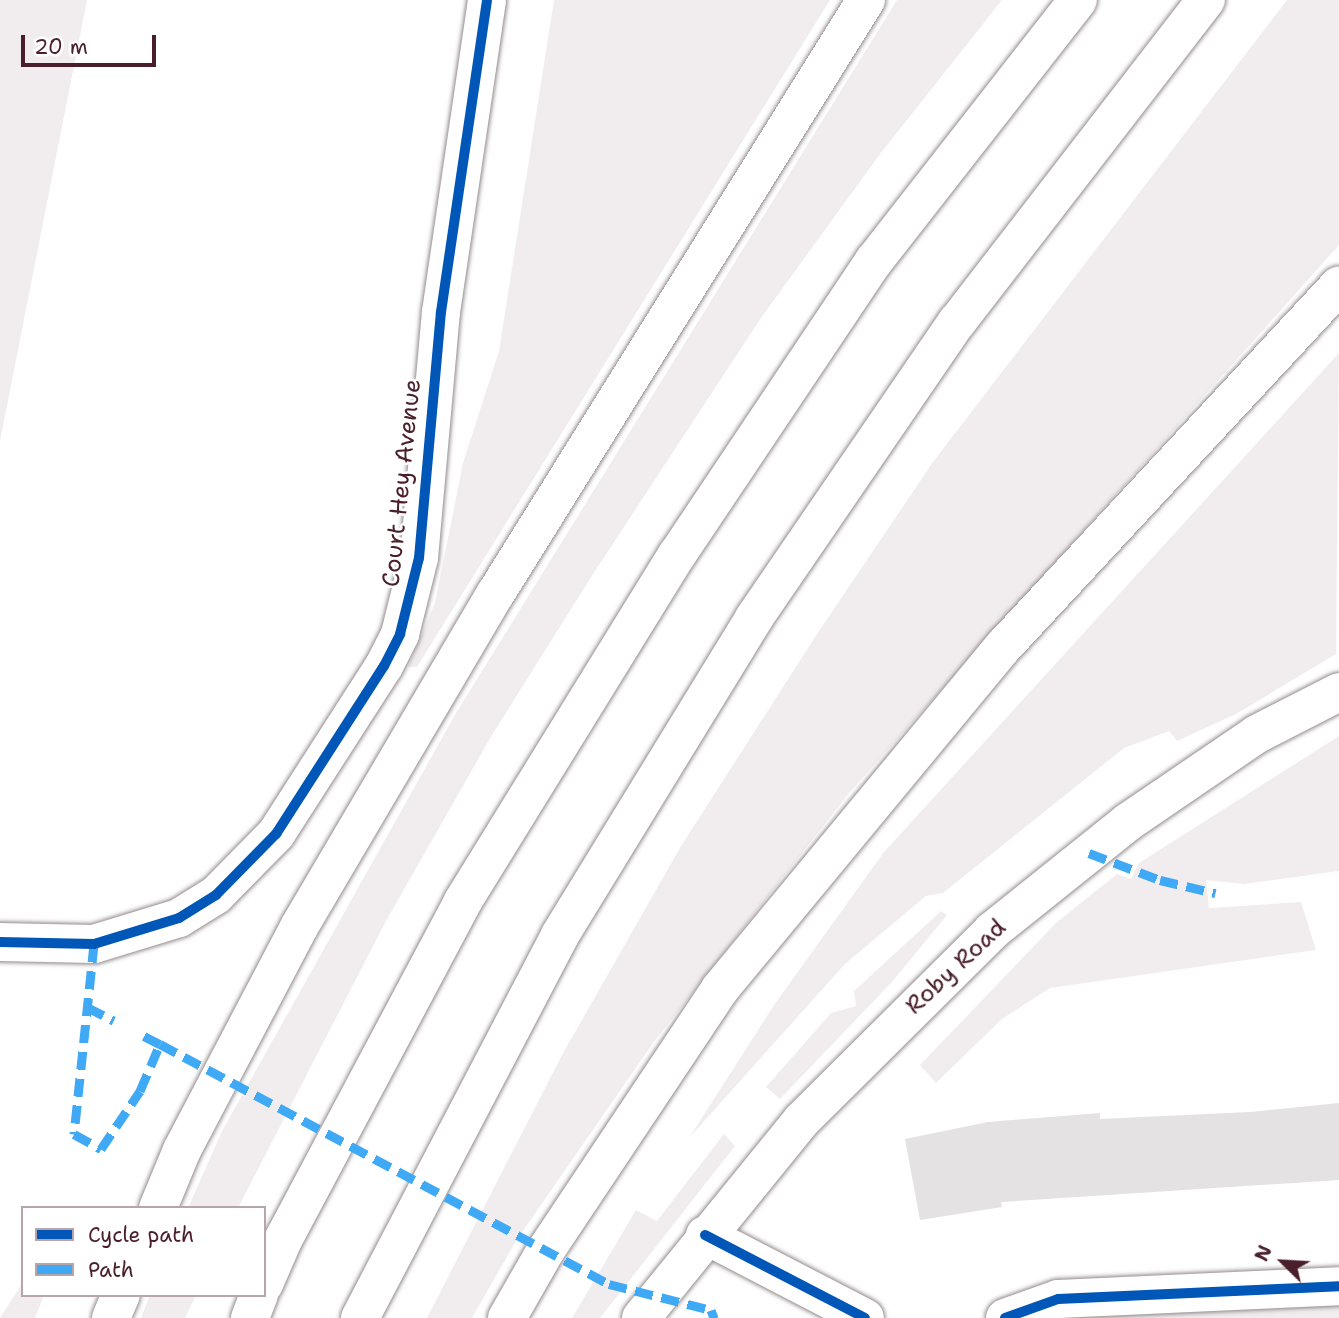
<!DOCTYPE html>
<html>
<head>
<meta charset="utf-8">
<style>
	body { margin:0 }
	#map { position:relative; width:1339px; height:1318px; overflow:hidden; background:#fff; font-family:"Shantell Sans",sans-serif }
	div>[style] { position:absolute }
	.built>* { inset:0; background:#f1edee }
	.building>* { inset:0; background:#e4e2e3 }
	.roads { filter:drop-shadow(0 0 2px #948c8e) drop-shadow(0 0 2px #948c8e) }
	.minor>* { height:38px; margin:-19px; padding:0 19px; transform-origin:19px; border-radius:19px; background:#fff }
	.major>* { height:38px; margin:-19px; padding:0 19px; transform-origin:19px; border-radius:19px; background:#fff }
	.highway>* { height:38px; margin:-19px; padding:0 19px; transform-origin:19px; border-radius:19px; background:#fff }
	.quiet>* { height:9px; margin-top:-4.5px; transform-origin:0; background:repeating-linear-gradient(90deg,#3fa9f5 0 18px,transparent 0 27px) }
	.cycleway>* { height:10px; margin:-5px; padding:0 5px; transform-origin:5px; border-radius:5px; background:#0057b8 }
	span { translate:-50% -50%; white-space:nowrap; text-align:center; line-height:1.15; -webkit-text-stroke:5px #fff; paint-order:stroke }
	.street-label { font-size:24px; color:#4a1f2b }
	.legend { position:absolute; left:21px; top:1206px; width:245px; height:91px; box-sizing:border-box; background:#fff; border:2px solid #b7a5aa; margin:0; padding:9px 12px; list-style:none; font-size:21px; color:#4a1f2b }
	.legend li { display:flex; align-items:center; gap:14px; height:35px }
	.legend b { width:35px; border:2px solid #b7a5aa }
	.north { position:absolute; left:1248px; top:1227px; width:70px; height:70px; -webkit-text-stroke:5px #fff; paint-order:stroke; rotate:294deg; font-size:19px; font-weight:700; line-height:28px; text-align:center; color:#4a1f2b }
	.north::after { content:''; display:block; margin:auto; width:24px; height:32px; background:#4a1f2b; clip-path:polygon(50% 0,100% 100%,50% 72%,0 100%) }
	.scale { position:absolute; left:21px; top:35px; width:135px; height:32px; box-sizing:border-box; border:4px solid #4a1f2b; border-top:0; padding-left:9px; font-size:21px; line-height:24px; white-space:nowrap; color:#4a1f2b; -webkit-text-stroke:5px #fff; paint-order:stroke }
</style>
</head>
<body>
<div id="map">
	<div class="built">
		<i style="clip-path:polygon(0 0,87px 0,0 441px)"></i>
		<i style="clip-path:polygon(554px 0,830px 0,417px 667px,408px 667px,435px 603px,463px 463px,499px 351px)"></i>
		<i style="clip-path:polygon(897px 0,1002px 0,880px 154px,761px 318px,595px 571px,492px 735px,386px 921px,238px 1208px,188px 1208px,222px 1131px,456px 713px)"></i>
		<i style="clip-path:polygon(1287px 0,1339px 0,1339px 245px,849px 793px,653px 1043px,516px 1241px,472px 1318px,427px 1318px,562px 1055px,681px 846px,817px 634px,933px 462px)"></i>
		<i style="clip-path:polygon(1339px 353px,1336px 654px,1236px 714px,1177px 741px,1169px 731px,1124px 748px,943px 893px,926px 896px,845px 964px,689px 1138px,774px 1005px,884px 852px)"></i>
		<i style="clip-path:polygon(1339px 736px,1339px 871px,1244px 884px,1206px 880px,1209px 908px,1301px 902px,1316px 950px,1050px 988px,1002px 1019px,936px 1083px,920px 1065px,1057px 922px,1117px 874px,1131px 879px,1139px 863px)"></i>
		<i style="clip-path:polygon(941px 911px,947px 915px,892px 982px,780px 1099px,766px 1087px,831px 1013px,856px 1006px,854px 991px)"></i>
		<i style="clip-path:polygon(724px 1134px,735px 1146px,600px 1318px,572px 1318px,636px 1210px,657px 1221px)"></i>
		<i style="clip-path:polygon(23px 1282px,23px 1295px,44px 1295px,35px 1318px,0 1318px)"></i>
		<i style="clip-path:polygon(1339px 1286px,1339px 1318px,1005px 1318px)"></i>
		<i style="clip-path:polygon(150px 1295px,196px 1295px,185px 1318px,141px 1318px)"></i>
	</div>
	<div class="building">
		<i style="clip-path:polygon(1339px 1103px,1339px 1180px,1001px 1202px,1002px 1207px,920px 1220px,905px 1139px,988px 1122px,1100px 1113px,1100px 1119px,1250px 1112px)"></i>
	</div>
	<div class="roads">
		<div class="minor">
			<i style="left:0;top:942px;width:94px;rotate:1.2deg"></i>
			<i style="left:94px;top:944px;width:89px;rotate:-17deg"></i>
			<i style="left:179px;top:918px;width:44px;rotate:-31.9deg"></i>
			<i style="left:216px;top:895px;width:86px;rotate:-45.5deg"></i>
			<i style="left:276px;top:834px;width:200px;rotate:-57.3deg"></i>
			<i style="left:384px;top:666px;width:36px;rotate:-63deg"></i>
			<i style="left:400px;top:634px;width:78px;rotate:-76deg"></i>
			<i style="left:419px;top:558px;width:247px;rotate:-84.9deg"></i>
			<i style="left:441px;top:312px;width:315px;rotate:-81.6deg"></i>
			<i style="left:705px;top:1235px;width:180px;rotate:27.4deg"></i>
			<i style="left:1005px;top:1318px;width:56px;rotate:-19.7deg"></i>
			<i style="left:1058px;top:1299px;width:281px;rotate:-2.6deg"></i>
		</div>
		<div class="major">
			<i style="left:641px;top:1318px;width:255px;rotate:-50.9deg"></i>
			<i style="left:802px;top:1120px;width:268px;rotate:-44.8deg"></i>
			<i style="left:992px;top:931px;width:174px;rotate:-38.7deg"></i>
			<i style="left:1128px;top:822px;width:156px;rotate:-34.3deg"></i>
			<i style="left:1257px;top:734px;width:92px;rotate:-27.1deg"></i>
		</div>
		<div class="highway">
			<i style="left:158px;top:1208px;width:63px;rotate:-67.5deg"></i>
			<i style="left:182px;top:1150px;width:252px;rotate:-62.3deg"></i>
			<i style="left:299px;top:927px;width:388px;rotate:-59.5deg"></i>
			<i style="left:496px;top:593px;width:699px;rotate:-58.04deg"></i>
			<i style="left:264px;top:1284px;width:48px;rotate:-66.6deg"></i>
			<i style="left:283px;top:1240px;width:384px;rotate:-62deg"></i>
			<i style="left:463px;top:901px;width:407px;rotate:-58.3deg"></i>
			<i style="left:677px;top:555px;width:354px;rotate:-56.2deg"></i>
			<i style="left:874px;top:261px;width:331px;rotate:-52deg"></i>
			<i style="left:111px;top:1318px;width:25px;rotate:-67deg"></i>
			<i style="left:250px;top:1318px;width:25px;rotate:-69deg"></i>
			<i style="left:360px;top:1318px;width:432px;rotate:-62.4deg"></i>
			<i style="left:560px;top:935px;width:372px;rotate:-58.5deg"></i>
			<i style="left:754px;top:618px;width:359px;rotate:-55.6deg"></i>
			<i style="left:957px;top:322px;width:407px;rotate:-52.3deg"></i>
			<i style="left:507px;top:1318px;width:78px;rotate:-60.2deg"></i>
			<i style="left:546px;top:1250px;width:314px;rotate:-56.3deg"></i>
			<i style="left:720px;top:989px;width:445px;rotate:-50.4deg"></i>
			<i style="left:1004px;top:646px;width:492px;rotate:-47.1deg"></i>
		</div>
	</div>
	<div class="quiet">
		<i style="left:1089px;top:853px;width:76px;rotate:20.8deg"></i>
		<i style="left:1160px;top:880px;width:57px;rotate:13.3deg"></i>
		<i style="left:94px;top:944px;width:191px;rotate:96deg"></i>
		<i style="left:74px;top:1134px;width:31px;rotate:29deg"></i>
		<i style="left:101px;top:1149px;width:70px;rotate:-56.1deg"></i>
		<i style="left:140px;top:1091px;width:51px;rotate:-66.9deg"></i>
		<i style="left:160px;top:1044px;width:509px;rotate:28.13deg"></i>
		<i style="left:609px;top:1284px;width:105px;rotate:14.3deg"></i>
		<i style="left:711px;top:1310px;width:9px;rotate:69deg"></i>
		<i style="left:87px;top:1007px;width:30px;rotate:27deg"></i>
		<i style="left:144px;top:1036px;width:18px;rotate:27deg"></i>
	</div>
	<div class="cycleway">
		<i style="left:0;top:942px;width:94px;rotate:1.2deg"></i>
		<i style="left:94px;top:944px;width:89px;rotate:-17deg"></i>
		<i style="left:179px;top:918px;width:44px;rotate:-31.9deg"></i>
		<i style="left:216px;top:895px;width:86px;rotate:-45.5deg"></i>
		<i style="left:276px;top:834px;width:200px;rotate:-57.3deg"></i>
		<i style="left:384px;top:666px;width:36px;rotate:-63deg"></i>
		<i style="left:400px;top:634px;width:78px;rotate:-76deg"></i>
		<i style="left:419px;top:558px;width:247px;rotate:-84.9deg"></i>
		<i style="left:441px;top:312px;width:315px;rotate:-81.6deg"></i>
		<i style="left:705px;top:1235px;width:180px;rotate:27.4deg"></i>
		<i style="left:1005px;top:1318px;width:56px;rotate:-19.7deg"></i>
		<i style="left:1058px;top:1299px;width:281px;rotate:-2.6deg"></i>
	</div>
	<div class="street-label">
		<span style="left:402px;top:483px;rotate:-84deg">Court Hey Avenue</span>
		<span style="left:956px;top:967px;rotate:-43deg">Roby Road</span>
	</div>
	<ul class="legend">
	<li><b style="height:9px;background:#0057b8"></b>Cycle path</li>
	<li><b style="height:9px;background:#3fa9f5"></b>Path</li>
	</ul>
	<div class="north">N</div>
	<div class="scale">20 m</div>
</div>
</body>
</html>
